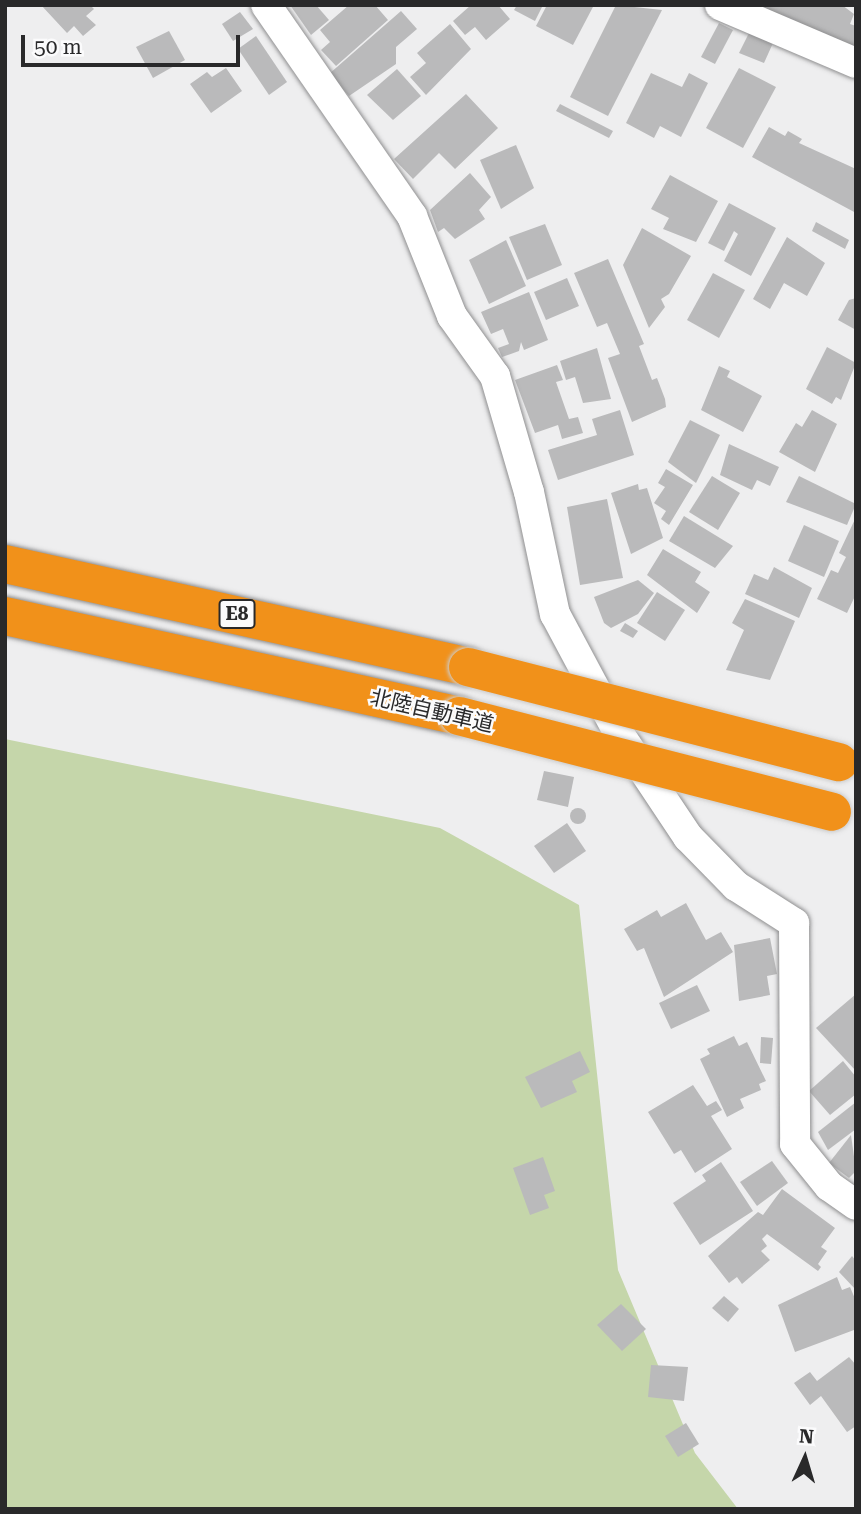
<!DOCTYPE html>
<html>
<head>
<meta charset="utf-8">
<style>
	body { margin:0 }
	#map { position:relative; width:861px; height:1514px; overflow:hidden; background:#eeeeef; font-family:"Roboto Serif","Noto Sans JP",serif }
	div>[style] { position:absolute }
	.green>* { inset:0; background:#c5d6aa }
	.building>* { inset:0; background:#bababb }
	.round { border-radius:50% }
	.roads { filter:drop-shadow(0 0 2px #8f8f90) drop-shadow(0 0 2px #8f8f90) }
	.street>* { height:30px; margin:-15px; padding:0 15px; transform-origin:15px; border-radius:15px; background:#fff }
	.highway>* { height:38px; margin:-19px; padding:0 19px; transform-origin:19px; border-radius:19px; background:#f1911a }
	.bridges { filter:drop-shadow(0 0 2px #ccc) drop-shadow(0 0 2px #ccc) }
	.highway-bridge>* { height:38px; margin:-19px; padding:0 19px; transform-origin:19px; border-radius:19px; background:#f1911a }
	span { translate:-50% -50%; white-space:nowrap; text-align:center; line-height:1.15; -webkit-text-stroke:5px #fbfbfc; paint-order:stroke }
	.shield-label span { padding:2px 5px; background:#fbfbfc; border:2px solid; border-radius:5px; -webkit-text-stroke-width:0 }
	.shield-label { font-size:19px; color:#29292a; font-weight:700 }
	.street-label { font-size:21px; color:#29292a }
	.frame { position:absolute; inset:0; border:7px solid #29292a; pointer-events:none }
	.north { position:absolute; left:770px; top:1423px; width:70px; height:70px; -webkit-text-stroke:5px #fbfbfc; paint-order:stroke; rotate:4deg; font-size:19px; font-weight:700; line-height:28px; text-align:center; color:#29292a }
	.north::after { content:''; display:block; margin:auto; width:24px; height:32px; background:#29292a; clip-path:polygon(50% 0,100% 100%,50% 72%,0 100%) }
	.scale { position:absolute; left:21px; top:35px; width:219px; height:32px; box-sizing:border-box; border:4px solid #29292a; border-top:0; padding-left:9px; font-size:21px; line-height:24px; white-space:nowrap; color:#29292a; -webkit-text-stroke:5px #fbfbfc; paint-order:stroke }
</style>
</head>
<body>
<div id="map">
	<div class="green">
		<i style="clip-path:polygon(5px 739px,440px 828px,579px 905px,618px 1270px,695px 1453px,738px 1509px,5px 1509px)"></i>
	</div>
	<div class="building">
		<i style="clip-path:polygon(41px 5px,90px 5px,94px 9px,86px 16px,96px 25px,83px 36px,74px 26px,67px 33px)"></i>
		<i style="clip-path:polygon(290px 5px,316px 5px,329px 20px,311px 35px)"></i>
		<i style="clip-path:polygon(349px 5px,375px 5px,388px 20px,336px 66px,321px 50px,330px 42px,320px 30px)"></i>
		<i style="clip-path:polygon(471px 5px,498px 5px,510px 19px,486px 40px,475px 27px,465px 35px,453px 21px)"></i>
		<i style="clip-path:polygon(517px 5px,543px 5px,535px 21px,514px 10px)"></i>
		<i style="clip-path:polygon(547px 5px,594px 5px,573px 45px,536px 26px)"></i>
		<i style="clip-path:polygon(616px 5px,662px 10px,608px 116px,570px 97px)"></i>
		<i style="clip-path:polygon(749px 5px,842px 5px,854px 14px,850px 24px,856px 26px,856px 52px)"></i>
		<i style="clip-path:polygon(401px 11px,417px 29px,396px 47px,396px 64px,349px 96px,329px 74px)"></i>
		<i style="clip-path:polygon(240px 12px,253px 29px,233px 41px,222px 24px)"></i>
		<i style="clip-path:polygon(719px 23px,733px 30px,715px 64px,701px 57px)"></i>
		<i style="clip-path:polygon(450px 24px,471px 49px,426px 95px,410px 77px,426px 63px,417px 53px)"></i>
		<i style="clip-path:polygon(169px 31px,185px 60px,153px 78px,136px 47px)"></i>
		<i style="clip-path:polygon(749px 33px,773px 43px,764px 63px,739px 53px)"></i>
		<i style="clip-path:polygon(256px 36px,287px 82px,269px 95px,238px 49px)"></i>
		<i style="clip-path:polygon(226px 68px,242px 91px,211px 113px,190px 84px,207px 72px,212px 77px)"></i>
		<i style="clip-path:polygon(739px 68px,776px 87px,743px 148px,706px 128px)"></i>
		<i style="clip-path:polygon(397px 69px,421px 96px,393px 120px,367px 95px)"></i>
		<i style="clip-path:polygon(651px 73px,682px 87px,689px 73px,708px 83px,681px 137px,660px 126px,654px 138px,626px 123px)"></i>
		<i style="clip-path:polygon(466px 94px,498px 128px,455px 169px,439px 153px,413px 179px,394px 159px)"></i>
		<i style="clip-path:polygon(560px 104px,613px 131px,609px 138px,556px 111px)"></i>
		<i style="clip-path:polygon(769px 127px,785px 136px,788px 131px,802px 139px,799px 143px,856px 169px,856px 213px,752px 157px)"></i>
		<i style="clip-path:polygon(516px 145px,534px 188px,501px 209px,480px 160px)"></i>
		<i style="clip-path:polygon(470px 173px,491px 197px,479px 210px,485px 219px,455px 239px,444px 228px,438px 232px,430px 210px)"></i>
		<i style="clip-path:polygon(670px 175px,718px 201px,696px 242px,663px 229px,669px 218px,651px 209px)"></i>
		<i style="clip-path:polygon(729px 203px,776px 228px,751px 276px,724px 261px,738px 234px,734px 231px,724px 251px,708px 243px)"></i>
		<i style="clip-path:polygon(816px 222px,849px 240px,845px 249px,812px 231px)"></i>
		<i style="clip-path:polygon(545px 224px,562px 265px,527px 280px,509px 237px)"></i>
		<i style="clip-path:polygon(642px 228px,691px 256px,669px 294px,661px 299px,665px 307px,649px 328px,623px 265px)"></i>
		<i style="clip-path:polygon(787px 237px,825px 263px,807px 296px,784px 283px,770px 309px,753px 299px)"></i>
		<i style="clip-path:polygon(506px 240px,526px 286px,489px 304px,469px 260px)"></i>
		<i style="clip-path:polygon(608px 259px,644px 344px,639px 346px,652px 380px,657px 378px,665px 399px,666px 407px,632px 422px,608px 358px,620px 354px,607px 323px,597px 327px,574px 273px)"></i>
		<i style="clip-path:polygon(713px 273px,745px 290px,719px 338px,687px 320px)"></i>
		<i style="clip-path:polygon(567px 278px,579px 306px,546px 320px,534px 292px)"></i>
		<i style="clip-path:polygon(529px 292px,548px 340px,524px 350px,521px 342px,519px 351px,502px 357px,498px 348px,509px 344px,503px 329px,491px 334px,481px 312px)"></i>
		<i style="clip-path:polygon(856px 298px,856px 330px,838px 320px,849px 300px)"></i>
		<i style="clip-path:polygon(827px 347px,856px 363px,841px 400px,836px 397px,832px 404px,806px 389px)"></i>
		<i style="clip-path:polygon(597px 348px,611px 399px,583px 403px,575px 377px,566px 380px,560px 361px)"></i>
		<i style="clip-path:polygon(557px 365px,563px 380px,556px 382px,569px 419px,578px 417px,583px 433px,562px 439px,558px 425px,535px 433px,515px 380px)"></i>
		<i style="clip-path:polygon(719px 366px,730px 371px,727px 377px,762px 396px,743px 432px,701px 410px)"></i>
		<i style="clip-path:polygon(620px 410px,634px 455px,558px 480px,548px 450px,597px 435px,592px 419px)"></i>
		<i style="clip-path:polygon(812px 410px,837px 424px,815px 472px,779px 452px,796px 423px,802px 427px)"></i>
		<i style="clip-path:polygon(690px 420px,720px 435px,696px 483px,668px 462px)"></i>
		<i style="clip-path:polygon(729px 444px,779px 467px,770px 486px,757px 480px,752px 490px,720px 475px)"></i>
		<i style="clip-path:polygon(666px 469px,693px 485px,669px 525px,661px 519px,666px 511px,654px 503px,665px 487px,658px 483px)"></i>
		<i style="clip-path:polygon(712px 476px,740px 493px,718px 530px,689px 512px)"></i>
		<i style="clip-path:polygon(799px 476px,856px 504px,847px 525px,786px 502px)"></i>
		<i style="clip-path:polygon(638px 484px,639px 490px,647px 488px,663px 538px,631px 554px,611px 493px)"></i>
		<i style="clip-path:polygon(607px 499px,623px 578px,580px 585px,567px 507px)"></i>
		<i style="clip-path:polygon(684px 516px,733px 546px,715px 568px,669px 541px)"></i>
		<i style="clip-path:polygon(856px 517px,856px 594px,847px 613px,817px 599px,831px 570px,838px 573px,846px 557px,839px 553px)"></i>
		<i style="clip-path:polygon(804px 525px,839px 541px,824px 577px,788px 561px)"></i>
		<i style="clip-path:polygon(663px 549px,701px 572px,695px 582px,710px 592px,697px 613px,647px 575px)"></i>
		<i style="clip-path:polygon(774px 567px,812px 588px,799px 618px,745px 594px,754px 574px,768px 580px)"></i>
		<i style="clip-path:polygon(638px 580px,654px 593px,638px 614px,611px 628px,604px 623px,594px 597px)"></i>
		<i style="clip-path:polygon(657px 592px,685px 610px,665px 641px,637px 623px)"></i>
		<i style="clip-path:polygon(745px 599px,795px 621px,770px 680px,726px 670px,744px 630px,732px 623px)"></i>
		<i style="clip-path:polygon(625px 623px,638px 631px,633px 638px,620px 631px)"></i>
		<i style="clip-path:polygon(544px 771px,574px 777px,568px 807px,537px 800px)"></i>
		<i class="round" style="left:570px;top:808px;width:16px;height:16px"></i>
		<i style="clip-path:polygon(567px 823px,586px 851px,554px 873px,534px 846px)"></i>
		<i style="clip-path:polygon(686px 903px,706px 940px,721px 932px,733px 952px,664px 997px,644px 948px,637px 951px,624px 929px,657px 910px,661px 917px)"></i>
		<i style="clip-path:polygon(770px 938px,777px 974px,767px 976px,770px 995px,739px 1001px,734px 945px)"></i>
		<i style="clip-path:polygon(697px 985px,710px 1011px,671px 1029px,659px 1003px)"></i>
		<i style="clip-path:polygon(856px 994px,856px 1071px,816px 1028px)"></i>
		<i style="clip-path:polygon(734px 1036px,739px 1046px,747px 1042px,766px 1081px,759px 1084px,761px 1090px,740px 1099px,744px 1108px,727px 1117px,700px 1059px,710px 1054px,707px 1049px)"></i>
		<i style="clip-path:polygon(761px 1037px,773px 1038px,771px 1064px,760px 1063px)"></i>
		<i style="clip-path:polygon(580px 1051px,590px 1072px,572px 1081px,577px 1092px,541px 1108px,525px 1077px)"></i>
		<i style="clip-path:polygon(843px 1061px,856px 1077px,856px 1094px,830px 1115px,809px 1091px)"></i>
		<i style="clip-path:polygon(693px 1085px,707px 1106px,716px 1101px,722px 1110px,711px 1116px,732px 1149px,695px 1173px,681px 1150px,674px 1154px,648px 1112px)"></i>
		<i style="clip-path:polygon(856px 1102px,856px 1129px,828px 1150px,818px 1132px)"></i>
		<i style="clip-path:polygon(851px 1135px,856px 1171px,849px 1178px,829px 1163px)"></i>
		<i style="clip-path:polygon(543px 1157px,555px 1191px,544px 1195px,549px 1208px,530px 1215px,513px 1168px)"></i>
		<i style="clip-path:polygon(772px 1161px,788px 1183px,757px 1206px,740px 1182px)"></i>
		<i style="clip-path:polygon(721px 1162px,753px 1211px,700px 1245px,673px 1203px,706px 1181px,702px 1175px)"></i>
		<i style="clip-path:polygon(782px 1189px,835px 1228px,821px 1247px,827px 1251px,818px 1264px,821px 1267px,818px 1271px,767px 1234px,762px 1239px,767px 1246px,761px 1251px,770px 1260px,742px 1284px,737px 1277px,729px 1283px,708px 1256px,758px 1212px,763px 1215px)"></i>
		<i style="clip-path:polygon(852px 1256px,856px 1261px,856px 1290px,839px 1272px)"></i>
		<i style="clip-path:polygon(837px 1277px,842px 1290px,850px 1287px,856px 1301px,854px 1330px,795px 1352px,778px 1305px)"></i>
		<i style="clip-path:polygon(724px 1296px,739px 1309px,728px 1322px,712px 1308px)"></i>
		<i style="clip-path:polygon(621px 1304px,646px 1329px,622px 1351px,597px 1325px)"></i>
		<i style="clip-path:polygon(849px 1357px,856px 1365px,856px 1426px,847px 1432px,821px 1396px,810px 1405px,794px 1383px,810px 1372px,817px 1381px)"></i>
		<i style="clip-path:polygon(651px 1365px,688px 1367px,684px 1401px,648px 1397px)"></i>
		<i style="clip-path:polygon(686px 1423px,699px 1444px,678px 1457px,665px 1436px)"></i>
	</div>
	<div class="roads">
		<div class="street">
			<i style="left:266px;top:5px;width:257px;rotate:55.3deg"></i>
			<i style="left:412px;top:216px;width:108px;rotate:68.2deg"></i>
			<i style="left:452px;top:316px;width:74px;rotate:54.4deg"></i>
			<i style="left:495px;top:376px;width:121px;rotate:73.7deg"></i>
			<i style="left:529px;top:492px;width:125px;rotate:78deg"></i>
			<i style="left:555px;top:614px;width:134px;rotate:61.9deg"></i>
			<i style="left:618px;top:732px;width:126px;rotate:56.3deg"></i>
			<i style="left:688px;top:837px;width:69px;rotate:45.6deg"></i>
			<i style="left:736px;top:886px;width:69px;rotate:32.5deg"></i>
			<i style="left:794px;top:923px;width:221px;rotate:89.7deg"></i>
			<i style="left:795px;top:1144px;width:54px;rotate:51deg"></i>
			<i style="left:829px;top:1186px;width:33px;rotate:35deg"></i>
			<i style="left:720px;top:5px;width:148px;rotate:23.1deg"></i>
		</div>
		<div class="highway">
			<i style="left:5px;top:564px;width:474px;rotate:12.5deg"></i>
			<i style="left:5px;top:616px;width:465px;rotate:12.4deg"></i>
		</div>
	</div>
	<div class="bridges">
		<div class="highway-bridge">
			<i style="left:468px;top:667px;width:383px;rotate:14.4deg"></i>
			<i style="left:459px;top:716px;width:385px;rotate:14.4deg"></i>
		</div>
	</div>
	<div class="shield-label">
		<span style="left:237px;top:614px">E8</span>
	</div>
	<div class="street-label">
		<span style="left:432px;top:711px;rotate:13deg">北陸自動車道</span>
	</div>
	<div class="frame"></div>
	<div class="north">N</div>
	<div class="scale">50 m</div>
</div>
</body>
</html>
